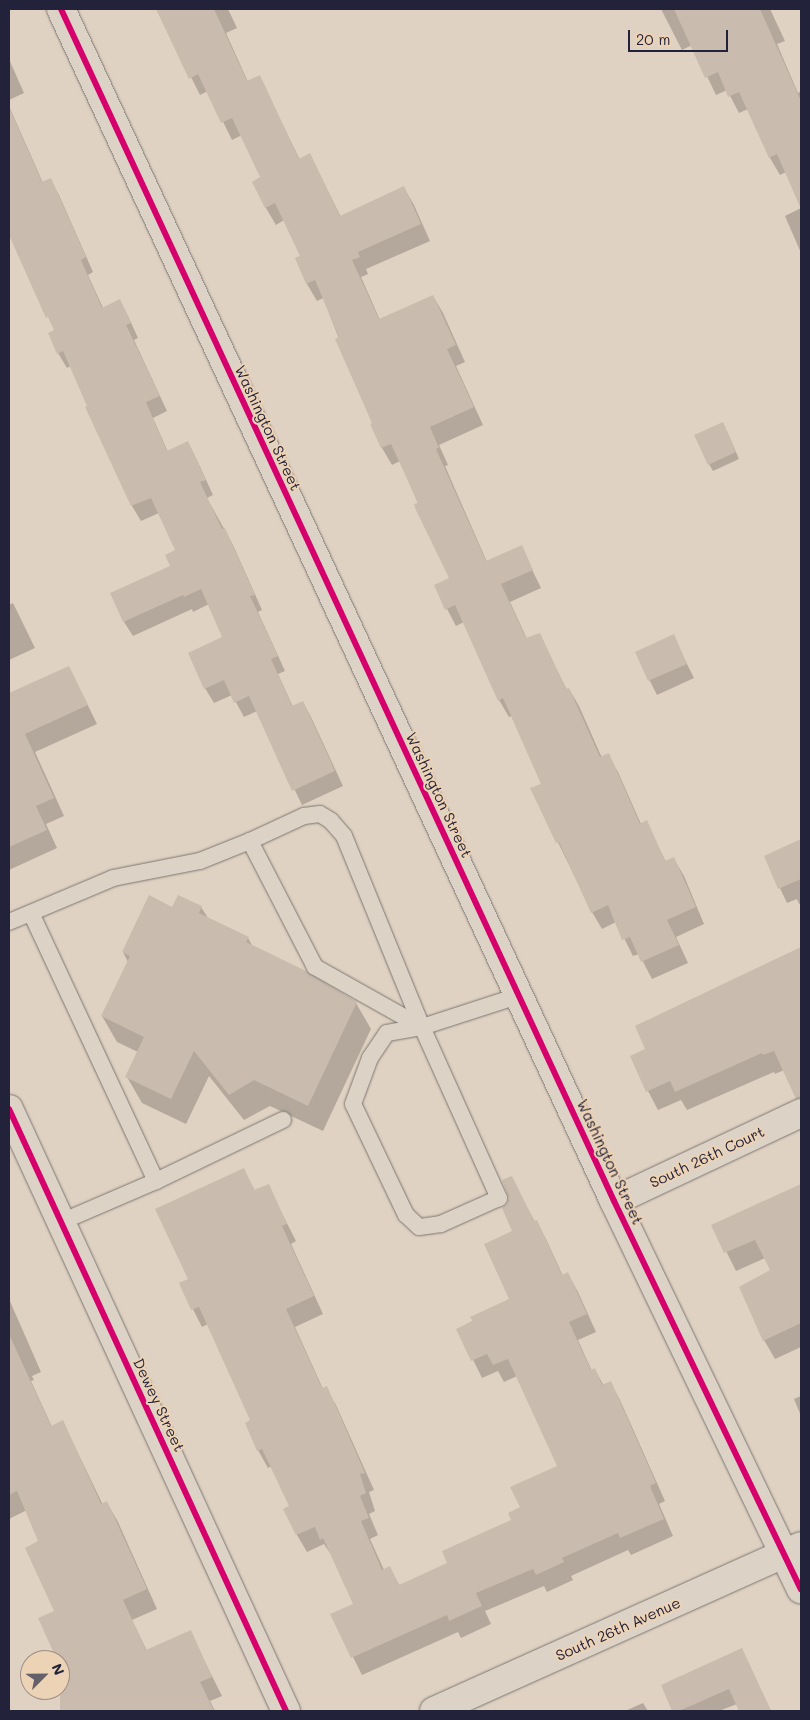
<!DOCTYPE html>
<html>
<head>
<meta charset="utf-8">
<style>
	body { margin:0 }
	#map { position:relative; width:810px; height:1720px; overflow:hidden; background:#e0d2c2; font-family:Mali,sans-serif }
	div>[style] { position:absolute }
	.shadow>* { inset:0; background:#0003 }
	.building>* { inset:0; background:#c9bbad }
	.roads { filter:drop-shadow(0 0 1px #7c7673) drop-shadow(0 0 1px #7c7673) }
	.service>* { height:16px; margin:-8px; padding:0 8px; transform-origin:8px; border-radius:8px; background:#dcd2c6 }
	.minor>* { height:28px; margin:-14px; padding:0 14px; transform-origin:14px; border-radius:14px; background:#dcd2c6 }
	.tertiary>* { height:28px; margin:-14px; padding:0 14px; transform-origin:14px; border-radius:14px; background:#dcd2c6 }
	.cycleway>* { height:6px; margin:-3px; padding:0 3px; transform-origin:3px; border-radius:3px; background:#d6006c }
	span { translate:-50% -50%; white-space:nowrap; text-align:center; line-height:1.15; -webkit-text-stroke:4px #edd3b5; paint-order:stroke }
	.street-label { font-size:15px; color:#22223b }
	.frame { position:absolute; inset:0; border:10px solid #22223b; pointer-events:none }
	.north { position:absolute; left:20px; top:1650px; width:50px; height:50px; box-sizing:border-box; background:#edd3b5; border:1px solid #9c8c84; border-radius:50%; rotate:67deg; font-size:14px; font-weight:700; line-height:20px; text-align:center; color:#22223b }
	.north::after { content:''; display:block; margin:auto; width:18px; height:22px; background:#64606a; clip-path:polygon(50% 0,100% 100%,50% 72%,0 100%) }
	.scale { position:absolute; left:628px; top:30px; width:100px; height:22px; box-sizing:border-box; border:2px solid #22223b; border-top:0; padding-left:6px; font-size:15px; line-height:18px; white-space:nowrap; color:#22223b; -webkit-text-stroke:4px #edd3b5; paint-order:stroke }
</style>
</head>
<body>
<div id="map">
	<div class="shadow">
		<i style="clip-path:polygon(157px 9px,228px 9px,237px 28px,226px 33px,248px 82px,259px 77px,300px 160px,310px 155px,341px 217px,404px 188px,414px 205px,430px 241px,366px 269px,368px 274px,361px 277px,380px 320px,433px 296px,443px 313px,465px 362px,456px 366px,483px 425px,439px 445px,448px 465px,445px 466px,487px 562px,521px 547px,541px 588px,510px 602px,527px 639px,539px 634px,567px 690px,569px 689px,579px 706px,602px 758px,608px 755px,618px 772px,641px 824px,646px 822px,666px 862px,674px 859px,684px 876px,704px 924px,676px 937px,688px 963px,652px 979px,639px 954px,633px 956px,616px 922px,602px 929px,592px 912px,532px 789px,543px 784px,512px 716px,509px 717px,499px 700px,464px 622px,456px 626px,447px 609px,450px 579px,400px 461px,392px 465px,382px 448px,323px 298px,317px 301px,307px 284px,297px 259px,302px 256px,284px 220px,276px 225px,266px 208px,253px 182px,262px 178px,242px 135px,232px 140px,208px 91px,200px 95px)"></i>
		<i style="clip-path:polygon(661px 9px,770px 9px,785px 41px,777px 44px,798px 93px,801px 91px,801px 206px,786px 172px,780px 175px,770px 158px,748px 109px,739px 113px,727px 90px,716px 95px,692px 45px,682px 50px)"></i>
		<i style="clip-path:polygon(9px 59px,24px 93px,9px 100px)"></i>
		<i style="clip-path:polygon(9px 106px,43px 183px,50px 180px,59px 195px,93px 272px,88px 275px,103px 308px,120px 301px,128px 316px,138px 338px,134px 340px,167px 411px,153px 418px,168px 452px,188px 443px,196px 458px,213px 495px,207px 498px,233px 545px,262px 610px,258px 612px,285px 671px,278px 674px,293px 707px,303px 702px,311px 717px,343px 786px,302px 805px,257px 711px,244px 717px,232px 695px,214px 703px,205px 688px,224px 638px,209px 604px,193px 612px,192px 609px,133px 636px,124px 622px,171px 567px,177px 551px,159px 513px,141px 521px,132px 506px,87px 407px,89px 406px,71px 366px,67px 368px,58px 353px,55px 331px,9px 231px)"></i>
		<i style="clip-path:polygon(801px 208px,801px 253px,785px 216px)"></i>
		<i style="clip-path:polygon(727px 431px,739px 459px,713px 471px,709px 464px)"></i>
		<i style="clip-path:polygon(13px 603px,35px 648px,9px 660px,9px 605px)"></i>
		<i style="clip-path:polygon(673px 636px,694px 678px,657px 695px,636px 653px)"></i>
		<i style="clip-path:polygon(69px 667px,97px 724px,35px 752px,64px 816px,46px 824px,57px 848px,9px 870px,9px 694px)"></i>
		<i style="clip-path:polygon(801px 841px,801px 903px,799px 904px,797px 899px,787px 903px,765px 857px)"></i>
		<i style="clip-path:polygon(201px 907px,208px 918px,248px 938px,253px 947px,356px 1003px,371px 1029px,323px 1131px,270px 1106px,244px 1120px,209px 1076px,186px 1124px,142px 1103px,127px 1077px,138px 1052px,117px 1042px,102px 1016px,128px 962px,123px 952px,173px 908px)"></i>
		<i style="clip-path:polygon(801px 949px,801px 1094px,798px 1096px,784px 1070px,775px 1074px,774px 1072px,687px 1110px,681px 1100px,658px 1110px,648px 1091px,647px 1049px,636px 1026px)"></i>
		<i style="clip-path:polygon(244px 1170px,255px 1191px,268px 1186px,296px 1241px,291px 1244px,323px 1314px,295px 1327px,323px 1389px,326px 1388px,336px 1405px,374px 1490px,369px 1492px,375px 1511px,369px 1514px,378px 1535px,370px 1539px,384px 1570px,389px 1568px,400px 1586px,449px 1564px,513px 1521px,559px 1466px,517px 1376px,504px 1382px,498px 1371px,482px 1378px,458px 1329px,510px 1300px,513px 1232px,508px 1205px,511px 1177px,535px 1222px,536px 1221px,546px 1239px,563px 1276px,568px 1274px,578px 1292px,596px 1332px,578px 1340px,592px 1371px,595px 1370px,604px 1386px,610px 1382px,620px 1400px,665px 1501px,659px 1504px,673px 1536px,631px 1555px,628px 1550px,571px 1576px,573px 1580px,547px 1592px,544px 1586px,485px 1611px,491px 1624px,461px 1638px,458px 1632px,362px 1675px,332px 1615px,355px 1604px,332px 1556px,324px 1544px,307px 1552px,297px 1535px,291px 1507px,272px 1466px,268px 1468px,258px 1450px,252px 1421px,208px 1324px,202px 1327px,180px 1284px,190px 1280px)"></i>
		<i style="clip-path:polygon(801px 1186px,801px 1347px,775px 1359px,764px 1340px,771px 1270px,765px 1258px,736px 1271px,713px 1225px)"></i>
		<i style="clip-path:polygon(9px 1299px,41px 1372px,32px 1376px,34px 1380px,31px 1381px,52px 1427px,63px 1422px,103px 1505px,107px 1503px,118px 1522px,157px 1609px,132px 1620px,147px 1651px,190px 1632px,222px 1696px,210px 1701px,215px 1711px,63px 1711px,55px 1611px,40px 1542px,27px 1510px,9px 1519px)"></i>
		<i style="clip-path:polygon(801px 1396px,801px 1416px,794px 1399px)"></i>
		<i style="clip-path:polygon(742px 1650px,771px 1711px,740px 1711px,737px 1704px,719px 1711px,674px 1711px,662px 1686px)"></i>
		<i style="clip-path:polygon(643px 1703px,648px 1711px,625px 1711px)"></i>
	</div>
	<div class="building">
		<i style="clip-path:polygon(156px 9px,214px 9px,247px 81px,260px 75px,299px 159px,310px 153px,340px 216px,404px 186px,421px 224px,358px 252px,360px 257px,352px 260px,379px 319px,433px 295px,456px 345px,447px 349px,474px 407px,430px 427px,439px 448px,436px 449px,486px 561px,522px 545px,533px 570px,501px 584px,526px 638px,540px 633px,566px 689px,569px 688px,600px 757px,609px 753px,640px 824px,647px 820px,665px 861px,674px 857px,696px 907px,667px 920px,679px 945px,641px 962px,630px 937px,622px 940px,608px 905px,591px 913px,559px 842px,556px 843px,530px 788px,541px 784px,503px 698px,498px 701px,455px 605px,445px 610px,434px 585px,449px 578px,415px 508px,414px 504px,418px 503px,391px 444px,381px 448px,370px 424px,372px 423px,335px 339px,339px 337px,315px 280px,306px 284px,295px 258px,300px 256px,275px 203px,265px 208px,252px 182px,260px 177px,232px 118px,221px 123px,198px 74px,189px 79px)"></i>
		<i style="clip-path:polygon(674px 9px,760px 9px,801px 101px,801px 209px,777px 154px,769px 158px,739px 92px,728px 97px,718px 72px,705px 78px)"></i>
		<i style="clip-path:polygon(9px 107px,42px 182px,51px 178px,86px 257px,81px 260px,102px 308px,120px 299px,131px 323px,126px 325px,160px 396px,146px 402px,167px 451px,188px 441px,206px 480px,200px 482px,222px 529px,225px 528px,255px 595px,250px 596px,278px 656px,271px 659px,292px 706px,303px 701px,335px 771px,292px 791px,249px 696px,234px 703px,224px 680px,204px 689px,188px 653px,222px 637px,201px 589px,184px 597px,183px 595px,123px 622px,110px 593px,170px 566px,165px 555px,175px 550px,151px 498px,131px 506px,85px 407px,87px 406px,63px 351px,57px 354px,48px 333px,54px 330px,48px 317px,46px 318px,9px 235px)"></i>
		<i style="clip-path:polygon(723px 422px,736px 452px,708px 465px,694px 435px)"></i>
		<i style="clip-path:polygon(674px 634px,687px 664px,648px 681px,635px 652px)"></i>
		<i style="clip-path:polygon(69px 666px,88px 705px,25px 734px,54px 798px,36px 806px,47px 830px,9px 847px,9px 693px)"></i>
		<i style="clip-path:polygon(801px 839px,801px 879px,778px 889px,764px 856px)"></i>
		<i style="clip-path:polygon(149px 895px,172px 907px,178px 895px,202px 906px,199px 913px,249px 937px,246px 942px,306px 971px,357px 1002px,308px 1106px,254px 1080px,229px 1095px,194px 1051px,171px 1099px,125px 1077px,144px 1037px,101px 1016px,130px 956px,122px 952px)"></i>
		<i style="clip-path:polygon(801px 947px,801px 1098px,796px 1099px,774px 1051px,763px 1055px,762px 1053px,675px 1092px,670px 1081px,646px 1092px,630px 1056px,645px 1049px,635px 1026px)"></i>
		<i style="clip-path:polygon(244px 1168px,254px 1190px,269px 1184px,287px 1224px,282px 1226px,314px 1296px,286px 1309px,322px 1388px,327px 1386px,365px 1473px,360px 1474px,366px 1493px,360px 1496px,369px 1518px,361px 1521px,382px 1570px,390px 1566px,399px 1585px,447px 1563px,442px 1551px,511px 1520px,508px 1513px,520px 1507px,510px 1487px,557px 1466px,508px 1359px,493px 1365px,487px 1354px,471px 1361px,456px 1329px,473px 1321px,470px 1317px,509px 1299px,484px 1244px,512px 1231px,502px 1208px,507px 1204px,509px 1199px,502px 1180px,512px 1176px,534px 1221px,537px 1220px,562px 1275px,568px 1272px,587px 1314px,569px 1322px,591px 1370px,595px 1368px,602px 1385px,611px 1381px,656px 1483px,650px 1486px,664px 1519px,620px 1538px,618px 1533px,562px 1558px,564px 1562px,536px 1575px,533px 1569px,476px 1593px,482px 1606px,449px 1621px,447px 1615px,351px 1658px,330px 1614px,353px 1604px,323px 1538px,320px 1540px,315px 1527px,296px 1535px,283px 1509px,289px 1506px,262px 1449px,257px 1451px,245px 1423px,250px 1420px,199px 1307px,191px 1310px,179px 1283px,188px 1279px,155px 1209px)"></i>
		<i style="clip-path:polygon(801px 1184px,801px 1323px,763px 1341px,739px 1287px,770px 1270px,755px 1240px,724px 1253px,711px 1225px)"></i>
		<i style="clip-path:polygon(9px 1334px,51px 1426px,63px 1420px,101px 1504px,107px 1501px,147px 1589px,123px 1600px,146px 1650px,191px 1630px,212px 1677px,200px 1682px,214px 1711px,60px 1711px,60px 1660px,57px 1660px,38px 1618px,54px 1611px,25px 1548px,38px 1541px,17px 1491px,9px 1495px)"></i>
		<i style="clip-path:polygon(742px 1648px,771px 1711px,739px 1711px,729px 1689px,679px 1711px,672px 1711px,661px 1685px)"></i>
	</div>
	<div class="roads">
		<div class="service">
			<i style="left:31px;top:913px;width:296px;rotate:65deg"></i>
			<i style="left:156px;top:1181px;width:141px;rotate:-25.7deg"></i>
			<i style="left:9px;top:922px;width:113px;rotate:-22.9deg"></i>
			<i style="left:113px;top:878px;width:89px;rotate:-11.1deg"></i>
			<i style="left:200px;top:861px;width:54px;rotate:-21.8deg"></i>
			<i style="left:422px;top:1027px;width:123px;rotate:-150.7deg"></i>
			<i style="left:315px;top:967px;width:142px;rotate:-117.3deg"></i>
			<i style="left:250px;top:841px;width:60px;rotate:-24.8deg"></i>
			<i style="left:304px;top:816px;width:16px;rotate:-7deg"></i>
			<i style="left:320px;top:814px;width:13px;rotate:32deg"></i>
			<i style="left:331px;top:821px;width:20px;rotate:49deg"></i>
			<i style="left:344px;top:836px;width:206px;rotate:67.8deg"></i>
			<i style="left:422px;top:1027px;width:188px;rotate:65.8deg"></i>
			<i style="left:499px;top:1198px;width:64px;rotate:155.9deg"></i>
			<i style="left:441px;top:1224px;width:22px;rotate:172deg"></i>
			<i style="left:419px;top:1227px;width:18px;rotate:-137deg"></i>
			<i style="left:406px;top:1215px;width:123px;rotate:-115.5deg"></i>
			<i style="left:353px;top:1104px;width:49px;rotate:-69.7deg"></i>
			<i style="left:370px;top:1058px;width:30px;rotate:-56deg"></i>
			<i style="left:387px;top:1033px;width:36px;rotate:-10deg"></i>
			<i style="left:422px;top:1027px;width:101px;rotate:-17.9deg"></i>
			<i style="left:61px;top:1222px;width:103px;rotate:-23.3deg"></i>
		</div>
		<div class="minor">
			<i style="left:9px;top:1109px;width:663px;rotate:65.29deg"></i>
			<i style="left:614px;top:1201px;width:207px;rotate:-25.2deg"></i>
		</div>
		<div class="tertiary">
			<i style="left:61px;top:9px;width:1314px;rotate:65.11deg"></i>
			<i style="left:614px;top:1201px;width:431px;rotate:64.3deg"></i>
			<i style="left:434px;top:1711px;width:402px;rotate:-24.2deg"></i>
		</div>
	</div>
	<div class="cycleway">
		<i style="left:61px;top:9px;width:1314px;rotate:65.11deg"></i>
		<i style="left:614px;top:1201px;width:431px;rotate:64.3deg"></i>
		<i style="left:9px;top:1109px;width:663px;rotate:65.29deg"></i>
	</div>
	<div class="street-label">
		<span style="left:268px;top:428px;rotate:65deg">Washington Street</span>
		<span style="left:439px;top:795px;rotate:65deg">Washington Street</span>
		<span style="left:707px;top:1157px;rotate:-25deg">South 26th Court</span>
		<span style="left:610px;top:1162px;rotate:65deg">Washington Street</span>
		<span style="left:159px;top:1405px;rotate:65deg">Dewey Street</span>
		<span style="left:618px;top:1629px;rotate:-24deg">South 26th Avenue</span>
	</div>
	<div class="frame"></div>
	<div class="north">N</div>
	<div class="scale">20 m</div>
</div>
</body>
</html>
